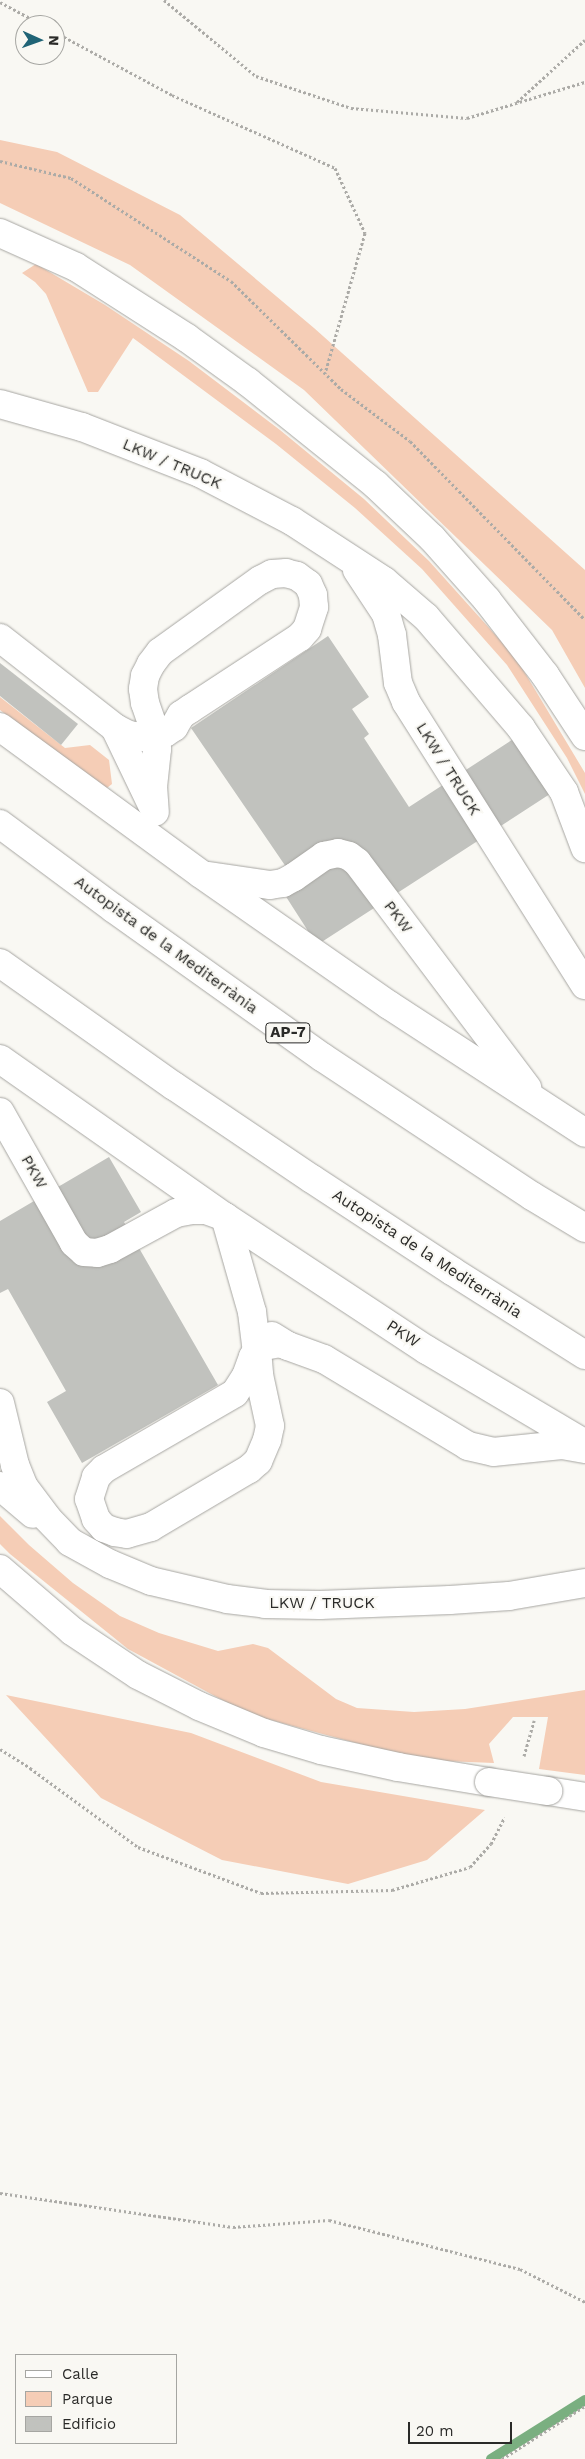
<!DOCTYPE html>
<html>
<head>
<meta charset="utf-8">
<style>
	body { margin:0 }
	#map { position:relative; width:585px; height:2459px; overflow:hidden; background:#f9f8f3; font-family:"Work Sans",sans-serif }
	div>[style] { position:absolute }
	.green>* { inset:0; background:#f5cdb6 }
	.stream>* { height:10px; margin:-5px; padding:0 5px; transform-origin:5px; border-radius:5px; background:#7aaf80 }
	.building>* { inset:0; background:#c1c2be }
	.path>* { height:3px; margin-top:-1.5px; transform-origin:0; background:repeating-linear-gradient(90deg,#acaba7 0 2.5px,transparent 0 5px) }
	.roads { filter:drop-shadow(0 0 1px #a7a6a2) drop-shadow(0 0 1px #a7a6a2) }
	.minor>* { height:28px; margin:-14px; padding:0 14px; transform-origin:14px; border-radius:14px; background:#fff }
	.highway>* { height:28px; margin:-14px; padding:0 14px; transform-origin:14px; border-radius:14px; background:#fff }
	.bridges { filter:drop-shadow(0 0 1px #a7a6a2) drop-shadow(0 0 1px #a7a6a2) }
	.highway-bridge>* { height:28px; margin:-14px; padding:0 14px; transform-origin:14px; border-radius:14px; background:#fff }
	span { translate:-50% -50%; white-space:nowrap; text-align:center; line-height:1.15; -webkit-text-stroke:4px #f9f8f3; paint-order:stroke }
	.shield-label span { padding:1px 4px; background:#f9f8f3; border:1px solid; border-radius:4px; -webkit-text-stroke-width:0 }
	.shield-label { font-size:15px; color:#2a2a28; font-weight:700 }
	.street-label { font-size:16px; color:#2a2a28 }
	.legend { position:absolute; left:15px; top:2354px; width:162px; height:90px; box-sizing:border-box; background:#f9f8f3; border:1px solid #a6a6a2; margin:0; padding:6px 9px; list-style:none; font-size:15px; color:#2a2a28 }
	.legend li { display:flex; align-items:center; gap:10px; height:25px }
	.legend b { width:25px; border:1px solid #a6a6a2 }
	.north { position:absolute; left:15px; top:15px; width:50px; height:50px; box-sizing:border-box; background:#f9f8f3; border:1px solid #a6a6a2; border-radius:50%; rotate:92deg; font-size:14px; font-weight:700; line-height:20px; text-align:center; color:#2a2a28 }
	.north::after { content:''; display:block; margin:auto; width:18px; height:22px; background:#206476; clip-path:polygon(50% 0,100% 100%,50% 72%,0 100%) }
	.scale { position:absolute; left:408px; top:2422px; width:104px; height:22px; box-sizing:border-box; border:2px solid #2a2a28; border-top:0; padding-left:6px; font-size:15px; line-height:18px; white-space:nowrap; color:#2a2a28; -webkit-text-stroke:4px #f9f8f3; paint-order:stroke }
</style>
</head>
<body>
<div id="map">
	<div class="green">
		<i style="clip-path:polygon(0 140px,57px 152px,180px 215px,314px 328px,585px 570px,585px 688px,552px 630px,304px 390px,130px 265px,0 203px)"></i>
		<i style="clip-path:polygon(36px 264px,105px 305px,189px 361px,280px 430px,364px 499px,429px 561px,516px 658px,585px 773px,585px 794px,567px 758px,507px 665px,422px 569px,355px 508px,276px 444px,133px 338px,98px 392px,88px 392px,46px 294px,35px 282px,22px 273px)"></i>
		<i style="clip-path:polygon(0 697px,65px 748px,90px 745px,109px 760px,112px 784px,103px 791px,0 710px)"></i>
		<i style="clip-path:polygon(0 1516px,29px 1545px,73px 1583px,120px 1616px,159px 1633px,218px 1651px,253px 1644px,268px 1648px,336px 1699px,357px 1708px,414px 1712px,465px 1709px,585px 1690px,585px 1775px,539px 1769px,548px 1717px,513px 1717px,489px 1744px,494px 1763px,419px 1760px,248px 1714px,128px 1649px,10px 1554px,0 1544px)"></i>
		<i style="clip-path:polygon(6px 1695px,191px 1733px,321px 1782px,485px 1810px,427px 1860px,348px 1884px,222px 1860px,101px 1798px)"></i>
	</div>
	<div class="stream">
		<i style="left:491px;top:2459px;width:111px;rotate:-32.1deg"></i>
	</div>
	<div class="building">
		<i style="clip-path:polygon(328px 636px,369px 697px,352px 709px,369px 734px,364px 738px,409px 807px,518px 736px,553px 792px,317px 945px,283px 892px,297px 883px,191px 728px)"></i>
		<i style="clip-path:polygon(0 663px,78px 724px,61px 745px,0 696px)"></i>
		<i style="clip-path:polygon(109px 1157px,141px 1212px,124px 1222px,218px 1385px,82px 1463px,47px 1402px,66px 1391px,8px 1289px,0 1293px,0 1221px)"></i>
	</div>
	<div class="path">
		<i style="left:164px;top:0;width:119px;rotate:39.6deg"></i>
		<i style="left:256px;top:76px;width:100px;rotate:18.6deg"></i>
		<i style="left:351px;top:108px;width:116px;rotate:4.9deg"></i>
		<i style="left:467px;top:118px;width:123px;rotate:-17deg"></i>
		<i style="left:0;top:2px;width:49px;rotate:28.1deg"></i>
		<i style="left:55px;top:32px;width:133px;rotate:28.3deg"></i>
		<i style="left:172px;top:95px;width:179px;rotate:24.1deg"></i>
		<i style="left:335px;top:168px;width:72px;rotate:65.2deg"></i>
		<i style="left:365px;top:233px;width:146px;rotate:105.9deg"></i>
		<i style="left:517px;top:102px;width:92px;rotate:-42.4deg"></i>
		<i style="left:0;top:161px;width:73px;rotate:13.5deg"></i>
		<i style="left:71px;top:178px;width:190px;rotate:32.8deg"></i>
		<i style="left:231px;top:281px;width:154px;rotate:44.5deg"></i>
		<i style="left:341px;top:389px;width:86px;rotate:37deg"></i>
		<i style="left:410px;top:441px;width:250px;rotate:45.6deg"></i>
		<i style="left:0;top:1749px;width:36px;rotate:32deg"></i>
		<i style="left:30px;top:1768px;width:134px;rotate:36.2deg"></i>
		<i style="left:138px;top:1847px;width:131px;rotate:20.5deg"></i>
		<i style="left:261px;top:1893px;width:131px;rotate:-1.3deg"></i>
		<i style="left:392px;top:1890px;width:81px;rotate:-16.4deg"></i>
		<i style="left:470px;top:1867px;width:31px;rotate:-48deg"></i>
		<i style="left:491px;top:1844px;width:30px;rotate:-63deg"></i>
		<i style="left:524px;top:1756px;width:37px;rotate:-74deg"></i>
		<i style="left:0;top:2193px;width:235px;rotate:8.3deg"></i>
		<i style="left:233px;top:2227px;width:96px;rotate:-4.2deg"></i>
		<i style="left:329px;top:2220px;width:197px;rotate:14.4deg"></i>
		<i style="left:520px;top:2269px;width:73px;rotate:26.9deg"></i>
		<i style="left:502px;top:2459px;width:98px;rotate:-32.6deg"></i>
	</div>
	<div class="roads">
		<div class="minor">
			<i style="left:0;top:404px;width:85px;rotate:15.7deg"></i>
			<i style="left:82px;top:427px;width:127px;rotate:21.3deg"></i>
			<i style="left:200px;top:473px;width:104px;rotate:27.6deg"></i>
			<i style="left:292px;top:521px;width:110px;rotate:33.1deg"></i>
			<i style="left:384px;top:581px;width:55px;rotate:40.6deg"></i>
			<i style="left:426px;top:617px;width:146px;rotate:49.4deg"></i>
			<i style="left:521px;top:728px;width:77px;rotate:56.1deg"></i>
			<i style="left:564px;top:792px;width:60px;rotate:69.4deg"></i>
			<i style="left:357px;top:570px;width:53px;rotate:56.6deg"></i>
			<i style="left:386px;top:614px;width:22px;rotate:74deg"></i>
			<i style="left:392px;top:635px;width:48px;rotate:82.9deg"></i>
			<i style="left:398px;top:683px;width:21px;rotate:67deg"></i>
			<i style="left:406px;top:702px;width:335px;rotate:57.7deg"></i>
			<i style="left:0;top:638px;width:146px;rotate:38deg"></i>
			<i style="left:115px;top:728px;width:85px;rotate:64.3deg"></i>
			<i style="left:0;top:727px;width:249px;rotate:36.2deg"></i>
			<i style="left:201px;top:874px;width:229px;rotate:34.9deg"></i>
			<i style="left:389px;top:1005px;width:234px;rotate:33.1deg"></i>
			<i style="left:115px;top:728px;width:16px;rotate:27deg"></i>
			<i style="left:129px;top:735px;width:15px;rotate:8deg"></i>
			<i style="left:144px;top:737px;width:12px;rotate:-9deg"></i>
			<i style="left:156px;top:735px;width:9px;rotate:-13deg"></i>
			<i style="left:165px;top:733px;width:11px;rotate:-34deg"></i>
			<i style="left:174px;top:727px;width:14px;rotate:-60deg"></i>
			<i style="left:181px;top:715px;width:11px;rotate:-34deg"></i>
			<i style="left:190px;top:709px;width:131px;rotate:-33.2deg"></i>
			<i style="left:300px;top:637px;width:11px;rotate:-49deg"></i>
			<i style="left:307px;top:629px;width:23px;rotate:-72deg"></i>
			<i style="left:314px;top:607px;width:12px;rotate:-95deg"></i>
			<i style="left:313px;top:595px;width:12px;rotate:-114deg"></i>
			<i style="left:308px;top:584px;width:14px;rotate:-144deg"></i>
			<i style="left:297px;top:576px;width:11px;rotate:-165deg"></i>
			<i style="left:286px;top:573px;width:14px;rotate:176deg"></i>
			<i style="left:272px;top:574px;width:13px;rotate:153deg"></i>
			<i style="left:260px;top:580px;width:123px;rotate:144.2deg"></i>
			<i style="left:160px;top:652px;width:15px;rotate:127deg"></i>
			<i style="left:151px;top:664px;width:13px;rotate:117deg"></i>
			<i style="left:145px;top:676px;width:13px;rotate:99deg"></i>
			<i style="left:143px;top:689px;width:14px;rotate:82deg"></i>
			<i style="left:145px;top:703px;width:34px;rotate:71deg"></i>
			<i style="left:156px;top:735px;width:14px;rotate:86deg"></i>
			<i style="left:157px;top:749px;width:37px;rotate:96deg"></i>
			<i style="left:153px;top:786px;width:26px;rotate:86deg"></i>
			<i style="left:209px;top:876px;width:62px;rotate:8.4deg"></i>
			<i style="left:270px;top:885px;width:13px;rotate:-9deg"></i>
			<i style="left:283px;top:883px;width:13px;rotate:-29deg"></i>
			<i style="left:294px;top:877px;width:37px;rotate:-35deg"></i>
			<i style="left:324px;top:856px;width:14px;rotate:-12deg"></i>
			<i style="left:338px;top:853px;width:11px;rotate:15deg"></i>
			<i style="left:349px;top:856px;width:10px;rotate:37deg"></i>
			<i style="left:357px;top:862px;width:283px;rotate:53deg"></i>
			<i style="left:0;top:1059px;width:275px;rotate:35.1deg"></i>
			<i style="left:225px;top:1217px;width:242px;rotate:33.4deg"></i>
			<i style="left:427px;top:1350px;width:184px;rotate:30.7deg"></i>
			<i style="left:0;top:1112px;width:150px;rotate:60.5deg"></i>
			<i style="left:74px;top:1243px;width:13px;rotate:42deg"></i>
			<i style="left:84px;top:1252px;width:13px;rotate:4deg"></i>
			<i style="left:97px;top:1253px;width:14px;rotate:-17deg"></i>
			<i style="left:110px;top:1249px;width:75px;rotate:-28.6deg"></i>
			<i style="left:176px;top:1213px;width:15px;rotate:-11deg"></i>
			<i style="left:191px;top:1210px;width:15px"></i>
			<i style="left:206px;top:1210px;width:20px;rotate:20deg"></i>
			<i style="left:225px;top:1217px;width:99px;rotate:74.1deg"></i>
			<i style="left:252px;top:1312px;width:38px;rotate:83deg"></i>
			<i style="left:257px;top:1350px;width:25px;rotate:85deg"></i>
			<i style="left:259px;top:1375px;width:52px;rotate:77.8deg"></i>
			<i style="left:270px;top:1426px;width:14px;rotate:102deg"></i>
			<i style="left:267px;top:1440px;width:23px;rotate:113deg"></i>
			<i style="left:258px;top:1461px;width:12px;rotate:138deg"></i>
			<i style="left:249px;top:1469px;width:114px;rotate:149.4deg"></i>
			<i style="left:151px;top:1527px;width:25px;rotate:164deg"></i>
			<i style="left:127px;top:1534px;width:12px;rotate:-171deg"></i>
			<i style="left:115px;top:1532px;width:12px;rotate:-160deg"></i>
			<i style="left:104px;top:1528px;width:12px;rotate:-132deg"></i>
			<i style="left:96px;top:1519px;width:21px;rotate:-109deg"></i>
			<i style="left:89px;top:1499px;width:23px;rotate:-72deg"></i>
			<i style="left:96px;top:1477px;width:11px;rotate:-45deg"></i>
			<i style="left:104px;top:1469px;width:151px;rotate:-30.1deg"></i>
			<i style="left:235px;top:1393px;width:20px;rotate:-57deg"></i>
			<i style="left:246px;top:1376px;width:20px;rotate:-70deg"></i>
			<i style="left:253px;top:1357px;width:8px;rotate:-60deg"></i>
			<i style="left:257px;top:1350px;width:8px;rotate:-30deg"></i>
			<i style="left:264px;top:1346px;width:15px;rotate:-11deg"></i>
			<i style="left:279px;top:1343px;width:9px;rotate:18deg"></i>
			<i style="left:272px;top:1336px;width:19px;rotate:32deg"></i>
			<i style="left:288px;top:1346px;width:38px;rotate:20deg"></i>
			<i style="left:324px;top:1359px;width:168px;rotate:31.1deg"></i>
			<i style="left:468px;top:1446px;width:26px;rotate:13deg"></i>
			<i style="left:493px;top:1452px;width:69px;rotate:-5.8deg"></i>
			<i style="left:562px;top:1445px;width:23px;rotate:10deg"></i>
			<i style="left:0;top:1403px;width:64px;rotate:76.4deg"></i>
			<i style="left:15px;top:1465px;width:24px;rotate:68deg"></i>
			<i style="left:24px;top:1487px;width:39px;rotate:53deg"></i>
			<i style="left:47px;top:1518px;width:33px;rotate:46deg"></i>
			<i style="left:70px;top:1542px;width:46px;rotate:28.8deg"></i>
			<i style="left:110px;top:1564px;width:44px;rotate:22.5deg"></i>
			<i style="left:151px;top:1581px;width:78px;rotate:13.3deg"></i>
			<i style="left:227px;top:1599px;width:38px;rotate:7deg"></i>
			<i style="left:265px;top:1604px;width:55px;rotate:1deg"></i>
			<i style="left:320px;top:1605px;width:130px;rotate:-2.2deg"></i>
			<i style="left:450px;top:1600px;width:59px;rotate:-3.9deg"></i>
			<i style="left:509px;top:1596px;width:77px;rotate:-9.7deg"></i>
			<i style="left:0;top:1486px;width:43px;rotate:40.3deg"></i>
		</div>
		<div class="highway">
			<i style="left:0;top:233px;width:83px;rotate:24.1deg"></i>
			<i style="left:76px;top:267px;width:132px;rotate:32.6deg"></i>
			<i style="left:187px;top:338px;width:75px;rotate:35.8deg"></i>
			<i style="left:248px;top:382px;width:163px;rotate:38.8deg"></i>
			<i style="left:375px;top:484px;width:79px;rotate:43.5deg"></i>
			<i style="left:432px;top:538px;width:83px;rotate:48.4deg"></i>
			<i style="left:487px;top:600px;width:95px;rotate:52.3deg"></i>
			<i style="left:545px;top:675px;width:73px;rotate:56.7deg"></i>
			<i style="left:0;top:824px;width:141px;rotate:36.6deg"></i>
			<i style="left:113px;top:908px;width:257px;rotate:35.5deg"></i>
			<i style="left:322px;top:1057px;width:252px;rotate:33.5deg"></i>
			<i style="left:532px;top:1196px;width:62px;rotate:31.1deg"></i>
			<i style="left:0;top:963px;width:213px;rotate:35.3deg"></i>
			<i style="left:174px;top:1086px;width:166px;rotate:34deg"></i>
			<i style="left:312px;top:1179px;width:168px;rotate:33.3deg"></i>
			<i style="left:452px;top:1271px;width:157px;rotate:32.3deg"></i>
			<i style="left:0;top:1569px;width:95px;rotate:40.7deg"></i>
			<i style="left:72px;top:1631px;width:79px;rotate:33.7deg"></i>
			<i style="left:138px;top:1675px;width:68px;rotate:26.9deg"></i>
			<i style="left:199px;top:1706px;width:70px;rotate:22.6deg"></i>
			<i style="left:264px;top:1733px;width:59px;rotate:16.6deg"></i>
			<i style="left:321px;top:1750px;width:79px;rotate:12.4deg"></i>
			<i style="left:398px;top:1767px;width:92px;rotate:9.4deg"></i>
			<i style="left:548px;top:1791px;width:37px;rotate:9deg"></i>
		</div>
	</div>
	<div class="bridges">
		<div class="highway-bridge">
			<i style="left:489px;top:1782px;width:60px;rotate:8.7deg"></i>
		</div>
	</div>
	<div class="shield-label">
		<span style="left:288px;top:1033px">AP-7</span>
	</div>
	<div class="street-label">
		<span style="left:172px;top:464px;rotate:23deg">LKW / TRUCK</span>
		<span style="left:448px;top:769px;rotate:58deg">LKW / TRUCK</span>
		<span style="left:398px;top:917px;rotate:53deg">PKW</span>
		<span style="left:166px;top:945px;rotate:36deg">Autopista de la Mediterrània</span>
		<span style="left:34px;top:1172px;rotate:60deg">PKW</span>
		<span style="left:427px;top:1254px;rotate:33deg">Autopista de la Mediterrània</span>
		<span style="left:403px;top:1334px;rotate:33deg">PKW</span>
		<span style="left:322px;top:1603px">LKW / TRUCK</span>
	</div>
	<ul class="legend">
	<li><b style="height:6px;background:#fff"></b>Calle</li>
	<li><b style="height:14px;background:#f5cdb6"></b>Parque</li>
	<li><b style="height:14px;background:#c1c2be"></b>Edificio</li>
	</ul>
	<div class="north">N</div>
	<div class="scale">20 m</div>
</div>
</body>
</html>
